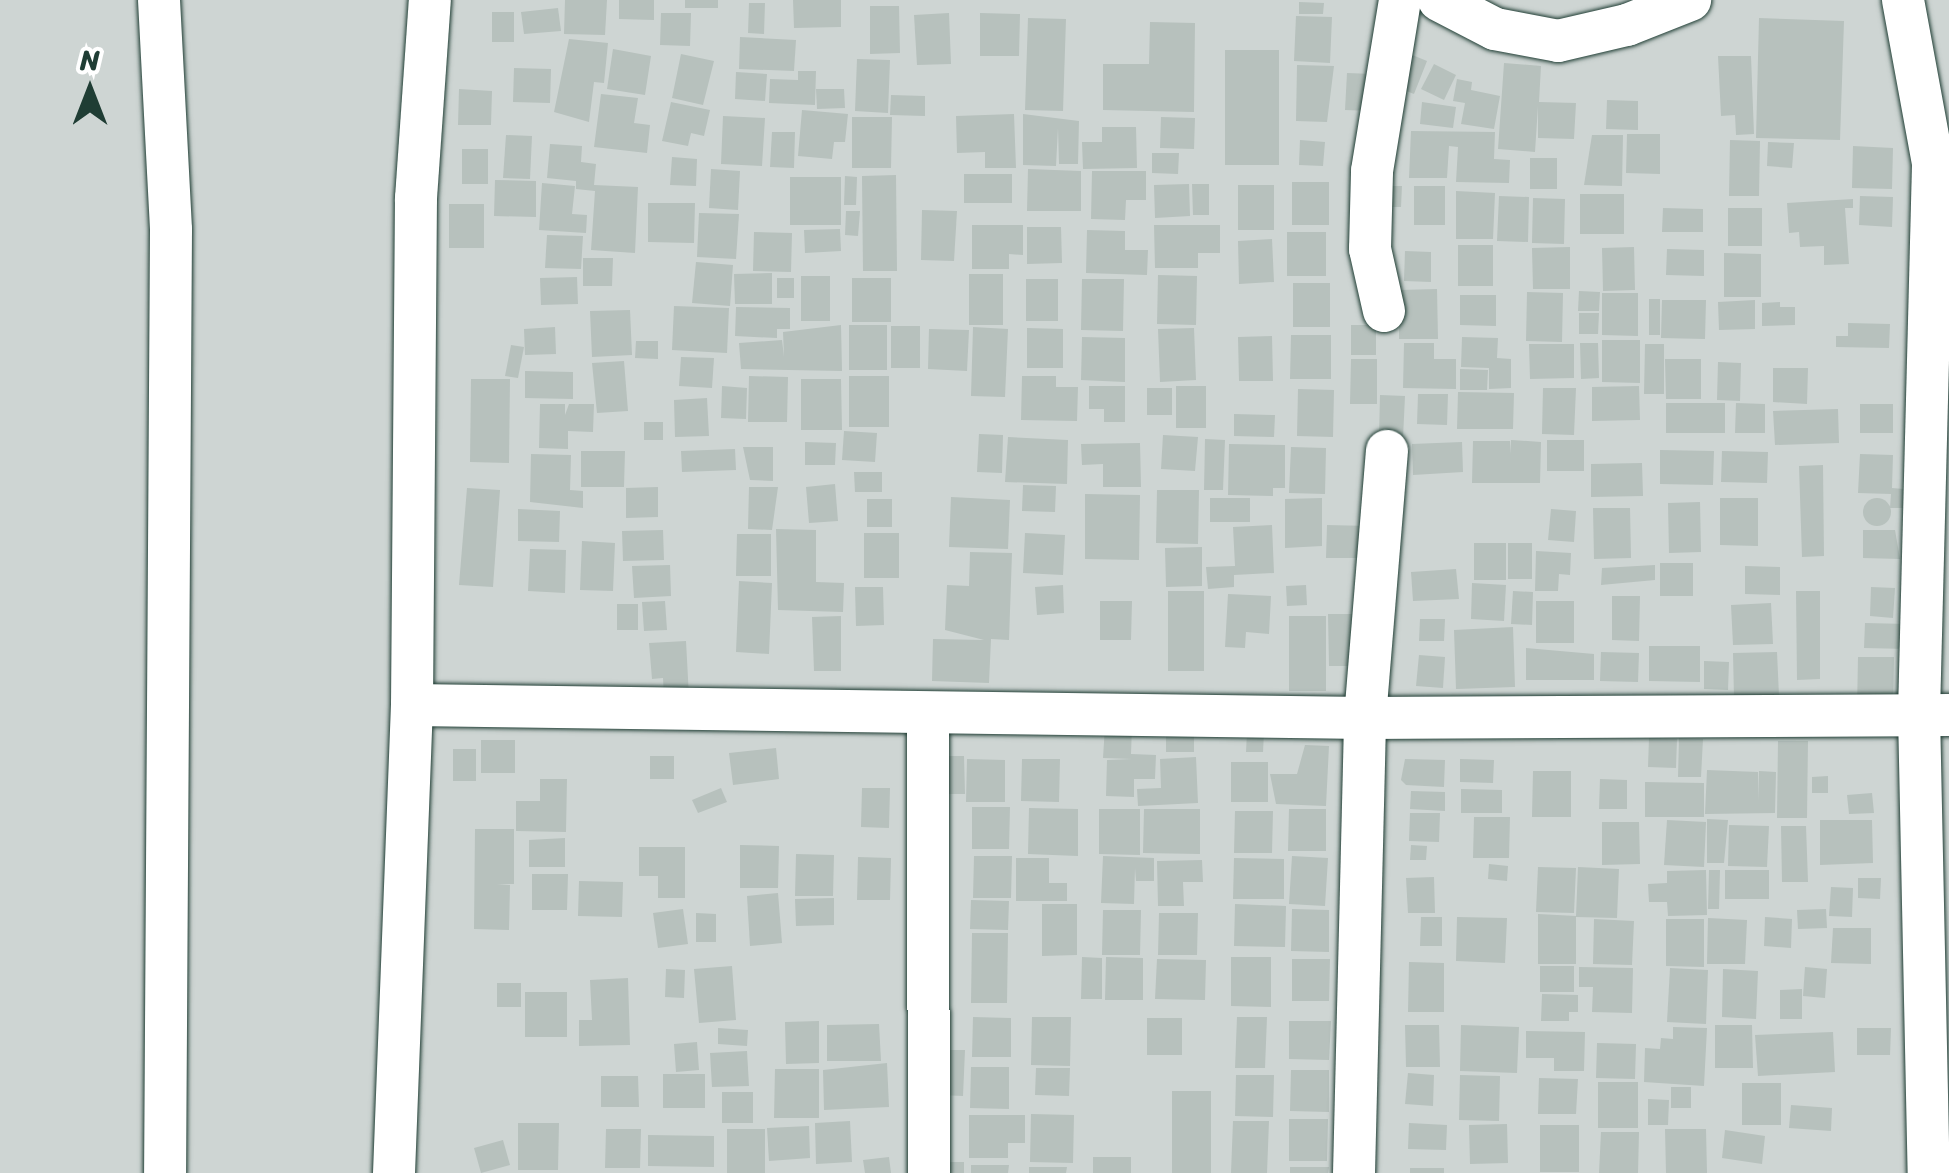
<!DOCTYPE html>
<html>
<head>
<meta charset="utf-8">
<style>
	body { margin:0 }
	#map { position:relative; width:1949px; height:1173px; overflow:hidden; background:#f2f3f3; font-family:Sriracha,sans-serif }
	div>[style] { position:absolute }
	.green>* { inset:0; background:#ced5d3 }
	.building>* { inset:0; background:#b7c1bd }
	.round { border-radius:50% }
	.roads { filter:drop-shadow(0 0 2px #1f3d34) drop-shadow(0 0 2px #1f3d34) }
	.minor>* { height:42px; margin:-21px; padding:0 21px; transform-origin:21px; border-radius:21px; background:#fff }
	span { translate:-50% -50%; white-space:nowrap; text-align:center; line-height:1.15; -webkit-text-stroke:9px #fff; paint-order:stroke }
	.north { position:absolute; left:40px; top:40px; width:100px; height:100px; -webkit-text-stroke:8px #fff; paint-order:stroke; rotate:0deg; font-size:28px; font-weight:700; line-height:40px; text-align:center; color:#1f3d34 }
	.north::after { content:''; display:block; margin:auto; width:35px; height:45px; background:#1f3d34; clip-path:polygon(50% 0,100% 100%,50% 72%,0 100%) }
</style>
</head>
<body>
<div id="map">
	<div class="green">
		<i style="clip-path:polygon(0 0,1949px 0,1949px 1173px,0 1173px)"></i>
	</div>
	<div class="building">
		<i style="clip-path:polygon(565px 0,607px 0,605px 35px,564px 34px)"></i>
		<i style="clip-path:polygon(619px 0,654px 0,654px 20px,619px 19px)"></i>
		<i style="clip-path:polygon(685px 0,718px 0,718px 8px,685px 8px)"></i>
		<i style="clip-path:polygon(793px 0,841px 0,841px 27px,794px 28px)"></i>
		<i style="clip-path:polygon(1299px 2px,1324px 3px,1323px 14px,1299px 14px)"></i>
		<i style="clip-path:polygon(749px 3px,765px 3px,764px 34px,748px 33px)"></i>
		<i style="clip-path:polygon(870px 6px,899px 6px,900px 53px,870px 54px)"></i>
		<i style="clip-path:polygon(558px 8px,561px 31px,524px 34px,521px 12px)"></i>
		<i style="clip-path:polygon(492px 12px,514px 12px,514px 42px,492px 42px)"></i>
		<i style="clip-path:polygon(661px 13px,691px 13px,690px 46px,660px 45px)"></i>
		<i style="clip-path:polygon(949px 13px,951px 64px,917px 65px,914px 15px)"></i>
		<i style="clip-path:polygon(980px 13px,1020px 14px,1019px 56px,980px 56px)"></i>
		<i style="clip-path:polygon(1296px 16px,1332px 17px,1330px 63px,1294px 61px)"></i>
		<i style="clip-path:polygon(1028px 18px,1066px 19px,1063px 111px,1025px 110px)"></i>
		<i style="clip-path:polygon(1759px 18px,1844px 21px,1840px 140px,1756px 138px)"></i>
		<i style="clip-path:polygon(1150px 22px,1195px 23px,1194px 112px,1103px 110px,1103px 64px,1149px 64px)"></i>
		<i style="clip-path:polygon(740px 37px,796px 40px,794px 71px,739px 69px)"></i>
		<i style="clip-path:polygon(569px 39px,608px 43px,604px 83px,594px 82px,589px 122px,554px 112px)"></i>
		<i style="clip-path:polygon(613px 49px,651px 56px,645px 95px,607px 89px)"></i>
		<i style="clip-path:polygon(1225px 50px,1279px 50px,1279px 165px,1225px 165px)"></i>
		<i style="clip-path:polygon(1405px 52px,1427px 61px,1414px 94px,1391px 85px)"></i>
		<i style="clip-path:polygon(681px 54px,714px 61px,703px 105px,672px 98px)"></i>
		<i style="clip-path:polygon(1718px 56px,1751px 56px,1754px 134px,1736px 135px,1735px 115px,1721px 116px)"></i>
		<i style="clip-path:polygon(857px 59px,890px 60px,888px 113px,855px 111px)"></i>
		<i style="clip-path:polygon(1504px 63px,1541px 66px,1539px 102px,1576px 103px,1574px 139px,1538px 138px,1538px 106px,1535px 152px,1498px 149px)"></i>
		<i style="clip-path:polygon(1434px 64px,1456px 75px,1444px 100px,1421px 89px)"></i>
		<i style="clip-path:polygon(1297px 65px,1334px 66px,1327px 122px,1296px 121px)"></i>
		<i style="clip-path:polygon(514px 68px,551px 69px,550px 103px,513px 102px)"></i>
		<i style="clip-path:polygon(798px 71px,816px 71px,815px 105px,769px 103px,770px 79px,798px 80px)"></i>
		<i style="clip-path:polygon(736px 72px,767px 74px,765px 101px,735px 99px)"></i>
		<i style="clip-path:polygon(1347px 73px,1373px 74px,1371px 111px,1345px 110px)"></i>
		<i style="clip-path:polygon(1457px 79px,1472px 82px,1471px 90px,1500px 96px,1494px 129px,1461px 124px,1465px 103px,1453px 101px)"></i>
		<i style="clip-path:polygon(459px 89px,492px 91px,491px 125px,458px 125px)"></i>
		<i style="clip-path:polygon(816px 89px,844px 89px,845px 108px,817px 109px)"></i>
		<i style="clip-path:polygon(601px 94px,638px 98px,634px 123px,650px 125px,647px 153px,594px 147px)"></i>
		<i style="clip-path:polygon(891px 95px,925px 96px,925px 116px,890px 115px)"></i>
		<i style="clip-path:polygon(1607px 100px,1638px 101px,1638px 130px,1606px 129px)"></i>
		<i style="clip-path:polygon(671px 102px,710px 110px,704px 136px,691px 133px,688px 146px,662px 141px)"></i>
		<i style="clip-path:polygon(1422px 102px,1456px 107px,1453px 128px,1420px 124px)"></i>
		<i style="clip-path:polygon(802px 110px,848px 114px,845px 142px,834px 142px,832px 159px,798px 156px)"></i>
		<i style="clip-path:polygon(1014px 114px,1016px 168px,985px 168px,985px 152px,957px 153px,956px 116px)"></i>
		<i style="clip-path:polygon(1023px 114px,1079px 121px,1078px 164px,1059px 164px,1058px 128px,1056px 166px,1023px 165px)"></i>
		<i style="clip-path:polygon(723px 116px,765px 118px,762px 166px,721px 164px)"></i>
		<i style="clip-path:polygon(852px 117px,892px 117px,891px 168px,852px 168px)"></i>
		<i style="clip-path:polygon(1161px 117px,1195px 118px,1194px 149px,1160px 148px)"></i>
		<i style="clip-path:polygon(1102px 127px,1136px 127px,1137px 168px,1083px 169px,1082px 142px,1102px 142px)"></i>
		<i style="clip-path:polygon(1411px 131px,1495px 132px,1494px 159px,1510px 160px,1509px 183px,1456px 182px,1458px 147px,1449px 146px,1447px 178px,1409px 178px)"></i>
		<i style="clip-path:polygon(772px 132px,795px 132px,794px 168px,770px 167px)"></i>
		<i style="clip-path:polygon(1627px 134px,1660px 134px,1660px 174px,1626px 173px)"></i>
		<i style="clip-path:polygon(506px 135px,532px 136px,530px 179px,503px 178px)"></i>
		<i style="clip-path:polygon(1592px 135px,1623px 135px,1622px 186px,1584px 185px)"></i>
		<i style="clip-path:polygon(1300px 140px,1325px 142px,1323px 166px,1299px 165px)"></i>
		<i style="clip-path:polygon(1730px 140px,1760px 141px,1759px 196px,1729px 196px)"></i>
		<i style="clip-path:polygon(1768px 142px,1794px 143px,1792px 168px,1767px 166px)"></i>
		<i style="clip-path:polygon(550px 144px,582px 146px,581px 162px,596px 164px,594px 185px,638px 187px,635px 253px,591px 250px,595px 191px,576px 189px,576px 181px,547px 178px)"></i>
		<i style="clip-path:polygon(1853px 146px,1893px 148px,1892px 189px,1852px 188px)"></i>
		<i style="clip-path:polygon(462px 149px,488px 149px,488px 184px,462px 184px)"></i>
		<i style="clip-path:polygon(1152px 153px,1179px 153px,1178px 174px,1152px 173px)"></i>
		<i style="clip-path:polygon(672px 157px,697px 159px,696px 186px,670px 185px)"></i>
		<i style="clip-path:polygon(1530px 158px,1557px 158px,1557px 189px,1530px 189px)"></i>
		<i style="clip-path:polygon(711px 169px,740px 171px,738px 210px,709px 208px)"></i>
		<i style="clip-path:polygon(1028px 169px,1081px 171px,1081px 211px,1027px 211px)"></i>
		<i style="clip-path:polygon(1092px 171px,1146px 171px,1146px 200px,1126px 200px,1125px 220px,1091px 219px)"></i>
		<i style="clip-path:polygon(964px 174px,1012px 174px,1012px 203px,964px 203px)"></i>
		<i style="clip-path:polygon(896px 175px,897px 271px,863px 271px,862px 176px)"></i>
		<i style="clip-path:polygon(845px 176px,857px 177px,856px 205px,844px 205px)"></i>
		<i style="clip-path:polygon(790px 177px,841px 177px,841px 225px,790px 225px)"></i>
		<i style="clip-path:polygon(495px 180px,536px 181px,536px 217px,494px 216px)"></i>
		<i style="clip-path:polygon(1292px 182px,1329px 182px,1329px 225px,1292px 225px)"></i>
		<i style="clip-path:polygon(542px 183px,575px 186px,572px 214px,587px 215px,586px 233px,539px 230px)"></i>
		<i style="clip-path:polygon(1189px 184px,1190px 216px,1155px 218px,1154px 185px)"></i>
		<i style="clip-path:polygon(1192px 184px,1209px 184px,1209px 215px,1193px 215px)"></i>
		<i style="clip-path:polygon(1238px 185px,1274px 185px,1274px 230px,1238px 230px)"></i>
		<i style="clip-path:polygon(1377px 186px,1402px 186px,1401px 207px,1376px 207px)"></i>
		<i style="clip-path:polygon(1414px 186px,1445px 186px,1445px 225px,1414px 225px)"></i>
		<i style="clip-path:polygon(1456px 191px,1495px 193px,1493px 239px,1456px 239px)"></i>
		<i style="clip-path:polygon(1580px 194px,1624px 194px,1624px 234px,1580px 234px)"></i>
		<i style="clip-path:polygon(1499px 196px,1529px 197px,1528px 242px,1497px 241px)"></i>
		<i style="clip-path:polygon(1860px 196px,1893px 197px,1892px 227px,1859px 225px)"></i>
		<i style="clip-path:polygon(1533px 198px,1565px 199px,1564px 244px,1532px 243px)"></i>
		<i style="clip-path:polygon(1853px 199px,1853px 208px,1845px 208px,1849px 264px,1824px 265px,1824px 246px,1800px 247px,1799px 232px,1789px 233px,1787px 203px)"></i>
		<i style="clip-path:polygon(648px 203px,695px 203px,694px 243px,648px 242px)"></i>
		<i style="clip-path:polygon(449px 204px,484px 204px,484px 248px,449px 248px)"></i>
		<i style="clip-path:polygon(1663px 208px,1703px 209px,1703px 232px,1662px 232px)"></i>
		<i style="clip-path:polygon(1728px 208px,1762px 208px,1762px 246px,1728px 246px)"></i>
		<i style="clip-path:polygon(922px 210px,957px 211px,954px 261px,921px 260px)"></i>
		<i style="clip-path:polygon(846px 211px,860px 211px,858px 236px,845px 235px)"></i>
		<i style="clip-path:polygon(699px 213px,739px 214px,736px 259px,697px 257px)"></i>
		<i style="clip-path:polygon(972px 225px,1023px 225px,1023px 255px,1009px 254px,1009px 269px,972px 269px)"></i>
		<i style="clip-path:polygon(1154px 225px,1220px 225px,1220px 253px,1198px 253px,1198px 268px,1155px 268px)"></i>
		<i style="clip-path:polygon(1027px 227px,1061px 227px,1062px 263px,1027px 264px)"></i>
		<i style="clip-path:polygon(840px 229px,841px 251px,805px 253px,804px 230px)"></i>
		<i style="clip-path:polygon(1087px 230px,1125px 231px,1125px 250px,1148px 250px,1147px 275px,1086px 273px)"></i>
		<i style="clip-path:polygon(754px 232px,792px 233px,791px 272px,753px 271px)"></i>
		<i style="clip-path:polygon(1287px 232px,1326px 232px,1326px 276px,1287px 276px)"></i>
		<i style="clip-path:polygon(547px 235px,583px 236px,581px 269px,545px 268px)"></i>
		<i style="clip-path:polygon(1272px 239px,1274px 282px,1239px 284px,1238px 241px)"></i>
		<i style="clip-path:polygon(1458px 245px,1493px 245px,1493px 286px,1458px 286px)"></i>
		<i style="clip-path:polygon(1570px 247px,1570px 289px,1533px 289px,1532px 248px)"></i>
		<i style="clip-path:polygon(1634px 247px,1635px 290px,1603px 291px,1602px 248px)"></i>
		<i style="clip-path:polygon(1667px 249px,1704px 250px,1704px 276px,1666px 275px)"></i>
		<i style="clip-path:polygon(1405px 251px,1431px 252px,1431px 282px,1404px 281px)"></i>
		<i style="clip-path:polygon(1724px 253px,1761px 254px,1761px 297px,1724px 297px)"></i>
		<i style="clip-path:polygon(583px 258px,613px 258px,612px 286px,583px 286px)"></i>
		<i style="clip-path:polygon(696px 262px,733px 265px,730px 306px,692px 303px)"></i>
		<i style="clip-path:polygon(772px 273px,772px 304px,735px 304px,734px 274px)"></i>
		<i style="clip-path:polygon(969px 274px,1003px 274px,1003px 325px,969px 325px)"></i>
		<i style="clip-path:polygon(1158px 275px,1197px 276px,1196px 325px,1157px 324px)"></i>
		<i style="clip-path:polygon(801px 276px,830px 276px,830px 321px,801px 321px)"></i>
		<i style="clip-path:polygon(577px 277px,578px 304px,541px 305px,540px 278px)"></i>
		<i style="clip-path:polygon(777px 278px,794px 278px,794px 298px,777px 298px)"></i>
		<i style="clip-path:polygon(852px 278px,891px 278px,891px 322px,852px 322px)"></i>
		<i style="clip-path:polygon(1026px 279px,1058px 279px,1058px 321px,1026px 321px)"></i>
		<i style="clip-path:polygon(1082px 279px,1124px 279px,1123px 331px,1081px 330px)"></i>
		<i style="clip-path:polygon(1293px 283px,1330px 283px,1330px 327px,1293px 327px)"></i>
		<i style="clip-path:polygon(1437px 289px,1438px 339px,1399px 339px,1399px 290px)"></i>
		<i style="clip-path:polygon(1579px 291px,1600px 292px,1599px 311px,1578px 311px)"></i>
		<i style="clip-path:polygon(1527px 292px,1563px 293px,1562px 342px,1526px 341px)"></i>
		<i style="clip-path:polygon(1602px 293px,1638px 293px,1638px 336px,1602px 335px)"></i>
		<i style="clip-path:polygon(1460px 295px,1496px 295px,1496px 326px,1460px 325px)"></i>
		<i style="clip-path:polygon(1649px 299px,1660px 299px,1660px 335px,1649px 335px)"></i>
		<i style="clip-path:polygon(1662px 300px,1706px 300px,1705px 339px,1661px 338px)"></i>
		<i style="clip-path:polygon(1755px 300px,1755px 329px,1719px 330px,1718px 302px)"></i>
		<i style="clip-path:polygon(1780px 302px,1780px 307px,1795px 307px,1795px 325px,1762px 326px,1762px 303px)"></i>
		<i style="clip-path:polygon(674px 306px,729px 308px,727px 353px,672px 350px)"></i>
		<i style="clip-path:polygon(736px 307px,790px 308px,790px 329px,777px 329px,777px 338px,735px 336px)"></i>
		<i style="clip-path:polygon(630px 310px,632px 355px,592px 357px,590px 311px)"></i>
		<i style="clip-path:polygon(1579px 313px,1599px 313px,1598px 334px,1579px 334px)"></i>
		<i style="clip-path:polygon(1848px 323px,1890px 324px,1889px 348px,1836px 347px,1836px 336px,1848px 336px)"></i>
		<i style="clip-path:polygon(841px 325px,842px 371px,741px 369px,739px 343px,782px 340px,784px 357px,783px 332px)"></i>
		<i style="clip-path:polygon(849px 325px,887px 325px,887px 370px,849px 370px)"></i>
		<i style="clip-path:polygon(1351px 325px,1376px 325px,1376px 355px,1351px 355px)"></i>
		<i style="clip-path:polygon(891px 326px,920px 326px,920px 368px,891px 368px)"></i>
		<i style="clip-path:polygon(555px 327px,556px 354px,525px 355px,524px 329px)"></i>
		<i style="clip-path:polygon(973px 327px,1008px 329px,1005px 397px,971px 396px)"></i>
		<i style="clip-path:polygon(1027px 328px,1063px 329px,1063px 368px,1027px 368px)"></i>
		<i style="clip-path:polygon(1194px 328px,1196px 380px,1160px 382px,1158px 329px)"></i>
		<i style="clip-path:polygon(929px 329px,969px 330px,967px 371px,928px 369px)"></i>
		<i style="clip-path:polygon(1291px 335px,1331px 335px,1331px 379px,1290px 379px)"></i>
		<i style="clip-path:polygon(1272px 336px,1273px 381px,1239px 381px,1238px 337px)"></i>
		<i style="clip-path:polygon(1082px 337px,1125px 338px,1125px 382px,1081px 380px)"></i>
		<i style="clip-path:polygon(1462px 337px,1498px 338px,1497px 358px,1511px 359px,1511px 388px,1489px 389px,1489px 368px,1461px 367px)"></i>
		<i style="clip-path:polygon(1602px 340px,1640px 340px,1640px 383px,1602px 382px)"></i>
		<i style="clip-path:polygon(636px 341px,658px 341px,658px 359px,635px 358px)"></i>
		<i style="clip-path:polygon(1404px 343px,1434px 343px,1434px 359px,1456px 359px,1456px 389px,1403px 388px)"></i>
		<i style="clip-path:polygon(1580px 343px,1598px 343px,1599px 378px,1581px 379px)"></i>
		<i style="clip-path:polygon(1529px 344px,1574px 344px,1574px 378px,1530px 379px)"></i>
		<i style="clip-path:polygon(1645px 344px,1664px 344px,1664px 394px,1644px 394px)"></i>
		<i style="clip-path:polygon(511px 345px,524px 347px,518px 378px,505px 376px)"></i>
		<i style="clip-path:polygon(681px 357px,714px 358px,712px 388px,679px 386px)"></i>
		<i style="clip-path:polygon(1351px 359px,1377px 359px,1377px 404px,1350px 404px)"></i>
		<i style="clip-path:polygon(1665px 359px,1701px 359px,1701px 399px,1666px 399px)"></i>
		<i style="clip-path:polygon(624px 361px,628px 411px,597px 413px,592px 363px)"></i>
		<i style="clip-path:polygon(1718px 362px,1741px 363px,1740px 401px,1717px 400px)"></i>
		<i style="clip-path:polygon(1773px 368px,1808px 368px,1807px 404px,1773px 402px)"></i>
		<i style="clip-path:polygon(1460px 369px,1488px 370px,1487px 390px,1460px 390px)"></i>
		<i style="clip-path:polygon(525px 371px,573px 372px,573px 399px,525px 398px)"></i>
		<i style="clip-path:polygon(749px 376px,788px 377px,787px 422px,748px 422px)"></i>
		<i style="clip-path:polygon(849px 376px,889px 376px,889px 427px,849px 427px)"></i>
		<i style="clip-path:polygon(1022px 376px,1056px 376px,1056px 387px,1078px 387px,1077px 421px,1021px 420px)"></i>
		<i style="clip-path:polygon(471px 379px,510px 379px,509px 463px,470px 462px)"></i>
		<i style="clip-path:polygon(801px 379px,841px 379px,842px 430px,801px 430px)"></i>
		<i style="clip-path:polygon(722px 386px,747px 388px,746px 419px,721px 418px)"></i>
		<i style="clip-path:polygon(1089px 386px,1125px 386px,1125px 422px,1104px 422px,1104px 409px,1089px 409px)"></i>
		<i style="clip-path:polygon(1176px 386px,1206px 386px,1206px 428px,1176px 428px)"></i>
		<i style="clip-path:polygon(1639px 386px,1640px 420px,1592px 421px,1592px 387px)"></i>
		<i style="clip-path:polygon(1147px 388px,1172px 388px,1172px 415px,1147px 415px)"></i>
		<i style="clip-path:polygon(1543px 388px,1576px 388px,1574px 435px,1542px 434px)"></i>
		<i style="clip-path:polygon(1298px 389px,1334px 390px,1333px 437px,1297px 436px)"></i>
		<i style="clip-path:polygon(1458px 392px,1514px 393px,1513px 429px,1457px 429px)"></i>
		<i style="clip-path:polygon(1418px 394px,1448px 394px,1447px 425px,1417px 424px)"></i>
		<i style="clip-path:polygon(1380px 395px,1405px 396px,1403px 438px,1379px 437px)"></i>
		<i style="clip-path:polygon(707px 398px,709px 436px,675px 437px,674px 400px)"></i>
		<i style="clip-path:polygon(1666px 403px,1725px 403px,1725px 433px,1666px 433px)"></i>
		<i style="clip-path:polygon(1736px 403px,1765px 404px,1765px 433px,1735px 433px)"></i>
		<i style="clip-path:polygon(540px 404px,565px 404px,565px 415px,569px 404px,594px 404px,593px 432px,568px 431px,568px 449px,539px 448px)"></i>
		<i style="clip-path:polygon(1860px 404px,1893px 404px,1893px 433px,1860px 433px)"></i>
		<i style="clip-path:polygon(1838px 409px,1839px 443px,1775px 445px,1773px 411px)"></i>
		<i style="clip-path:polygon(1234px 414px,1275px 415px,1274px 437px,1234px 436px)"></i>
		<i style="clip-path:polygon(644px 422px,663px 422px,663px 440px,644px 440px)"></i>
		<i style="clip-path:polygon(844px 431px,877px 433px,875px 462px,842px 460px)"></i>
		<i style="clip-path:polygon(979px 434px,1003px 435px,1002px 473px,977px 472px)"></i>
		<i style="clip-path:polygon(1163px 435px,1198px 437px,1195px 471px,1161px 469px)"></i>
		<i style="clip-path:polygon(1008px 437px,1068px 440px,1067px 484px,1005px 482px)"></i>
		<i style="clip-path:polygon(1205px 439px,1225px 440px,1223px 490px,1204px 490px)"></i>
		<i style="clip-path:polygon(1511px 440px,1541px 442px,1540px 483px,1472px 483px,1473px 441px,1510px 441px,1511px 454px)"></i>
		<i style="clip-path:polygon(1547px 440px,1584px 440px,1584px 471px,1547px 471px)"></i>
		<i style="clip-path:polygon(805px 442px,836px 443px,835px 465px,805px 465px)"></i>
		<i style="clip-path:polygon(1462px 442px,1463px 472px,1413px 475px,1412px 444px)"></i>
		<i style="clip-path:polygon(1140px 443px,1141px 487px,1103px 487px,1103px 464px,1082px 465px,1081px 444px)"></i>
		<i style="clip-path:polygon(1229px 444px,1285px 445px,1285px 488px,1273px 488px,1273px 496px,1228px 495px)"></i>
		<i style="clip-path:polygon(743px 447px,773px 447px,773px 481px,750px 480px)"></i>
		<i style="clip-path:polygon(1291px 447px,1326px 448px,1325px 494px,1289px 493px)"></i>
		<i style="clip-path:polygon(735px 449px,736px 470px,682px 472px,681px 451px)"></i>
		<i style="clip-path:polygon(1660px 450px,1714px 451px,1713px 485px,1660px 484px)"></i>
		<i style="clip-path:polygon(581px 451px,625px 451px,624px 487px,581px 487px)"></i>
		<i style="clip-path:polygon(1722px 451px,1768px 452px,1767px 483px,1721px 482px)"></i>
		<i style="clip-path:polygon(531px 454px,571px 455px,570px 490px,583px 491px,583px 508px,530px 502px)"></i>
		<i style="clip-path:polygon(1860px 454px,1893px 455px,1892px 488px,1904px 489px,1903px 508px,1890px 508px,1891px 494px,1858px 493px)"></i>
		<i style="clip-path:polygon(1642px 463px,1643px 496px,1591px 497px,1591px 464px)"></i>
		<i style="clip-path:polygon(1823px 465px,1824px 556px,1802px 557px,1799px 466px)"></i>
		<i style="clip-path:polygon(854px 472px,882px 472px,882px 492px,855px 492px)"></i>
		<i style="clip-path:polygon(835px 484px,838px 521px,809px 523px,806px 487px)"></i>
		<i style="clip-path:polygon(1023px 485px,1056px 486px,1055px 512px,1022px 511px)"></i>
		<i style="clip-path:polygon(658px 487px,658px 517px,626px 518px,626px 488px)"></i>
		<i style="clip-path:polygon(749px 487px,778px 487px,772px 530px,748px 529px)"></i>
		<i style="clip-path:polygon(467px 488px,500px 490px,493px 587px,459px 585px)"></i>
		<i style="clip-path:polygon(1157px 490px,1199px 490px,1198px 544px,1156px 543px)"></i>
		<i style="clip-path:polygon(1085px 494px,1140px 495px,1139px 560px,1085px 559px)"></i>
		<i style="clip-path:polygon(951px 497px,1010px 500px,1008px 549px,949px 547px)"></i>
		<i style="clip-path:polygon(1210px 498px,1250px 498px,1250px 522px,1210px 522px)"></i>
		<i style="clip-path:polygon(1322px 498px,1322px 546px,1285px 548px,1285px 499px)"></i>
		<i style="clip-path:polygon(1720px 498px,1758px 498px,1758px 546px,1720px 545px)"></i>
		<i class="round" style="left:1863px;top:498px;width:28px;height:28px"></i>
		<i style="clip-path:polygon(867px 499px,892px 499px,892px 527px,867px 527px)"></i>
		<i style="clip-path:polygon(1700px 502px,1701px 552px,1669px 553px,1668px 503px)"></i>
		<i style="clip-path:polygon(1593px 508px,1630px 508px,1631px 558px,1594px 559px)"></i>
		<i style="clip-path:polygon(518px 509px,560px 511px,559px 542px,518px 541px)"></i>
		<i style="clip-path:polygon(1551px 509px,1576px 511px,1574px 542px,1548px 540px)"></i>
		<i style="clip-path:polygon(1272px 525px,1274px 573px,1234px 575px,1234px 587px,1208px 589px,1206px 567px,1235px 566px,1233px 527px)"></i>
		<i style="clip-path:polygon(1327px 525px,1369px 526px,1369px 558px,1326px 558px)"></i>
		<i style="clip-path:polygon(776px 529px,816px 530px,816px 582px,844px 583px,843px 612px,778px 610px)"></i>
		<i style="clip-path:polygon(663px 530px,664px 560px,623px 561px,622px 531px)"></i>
		<i style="clip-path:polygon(1863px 530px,1895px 530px,1900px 559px,1863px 558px)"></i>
		<i style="clip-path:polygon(864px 533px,899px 533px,899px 578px,864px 578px)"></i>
		<i style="clip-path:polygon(1025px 533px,1065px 535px,1063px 575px,1023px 573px)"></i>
		<i style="clip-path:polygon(737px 534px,771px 534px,771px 576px,736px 576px)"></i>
		<i style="clip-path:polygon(582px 541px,615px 543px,613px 591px,580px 590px)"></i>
		<i style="clip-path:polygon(1474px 543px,1506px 543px,1506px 580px,1474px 580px)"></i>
		<i style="clip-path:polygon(1508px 543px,1532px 543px,1532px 579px,1508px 579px)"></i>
		<i style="clip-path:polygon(1202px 547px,1202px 586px,1166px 587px,1165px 548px)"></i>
		<i style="clip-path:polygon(530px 549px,566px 550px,565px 593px,528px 591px)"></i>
		<i style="clip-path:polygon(1536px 551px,1571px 553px,1570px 575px,1559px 574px,1558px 591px,1535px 591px)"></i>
		<i style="clip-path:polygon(970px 552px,1012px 553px,1009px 640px,991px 639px,989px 683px,932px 681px,933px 639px,984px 640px,945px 630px,947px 585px,969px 586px)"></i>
		<i style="clip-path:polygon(1660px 563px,1693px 563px,1693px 596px,1660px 596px)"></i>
		<i style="clip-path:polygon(670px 565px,671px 596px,634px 598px,632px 566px)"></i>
		<i style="clip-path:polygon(1655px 565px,1655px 580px,1601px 585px,1602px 568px)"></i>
		<i style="clip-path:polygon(1745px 566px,1780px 567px,1780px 595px,1745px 594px)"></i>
		<i style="clip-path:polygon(1456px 569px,1459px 599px,1413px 601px,1411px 572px)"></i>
		<i style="clip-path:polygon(739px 581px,772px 583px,769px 654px,736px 652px)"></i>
		<i style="clip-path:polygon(1472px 583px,1506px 585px,1504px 621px,1471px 619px)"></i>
		<i style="clip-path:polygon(1063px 585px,1064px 613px,1037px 615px,1035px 587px)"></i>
		<i style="clip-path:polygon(1306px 585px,1307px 605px,1287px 606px,1286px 586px)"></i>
		<i style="clip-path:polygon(855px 587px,883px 587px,884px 625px,856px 626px)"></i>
		<i style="clip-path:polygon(1871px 587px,1895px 588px,1893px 618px,1870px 616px)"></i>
		<i style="clip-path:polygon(1168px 591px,1204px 591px,1204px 671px,1168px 671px)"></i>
		<i style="clip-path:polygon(1513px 591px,1533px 592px,1532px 625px,1511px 624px)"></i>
		<i style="clip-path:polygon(1796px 591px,1820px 591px,1820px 679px,1797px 680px)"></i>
		<i style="clip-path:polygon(1228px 594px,1271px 596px,1269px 634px,1246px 632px,1245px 648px,1225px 647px)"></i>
		<i style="clip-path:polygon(1612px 596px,1640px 596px,1639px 641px,1612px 640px)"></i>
		<i style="clip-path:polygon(665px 601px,667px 630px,644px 631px,642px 602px)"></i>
		<i style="clip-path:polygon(1100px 601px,1132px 601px,1131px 640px,1100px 640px)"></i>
		<i style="clip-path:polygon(1536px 601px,1574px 601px,1574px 643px,1536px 643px)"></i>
		<i style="clip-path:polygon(1771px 603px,1773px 644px,1733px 645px,1731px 605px)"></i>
		<i style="clip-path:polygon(617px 604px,638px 604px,638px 630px,617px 630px)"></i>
		<i style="clip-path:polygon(1328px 614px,1353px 614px,1353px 666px,1329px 666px)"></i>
		<i style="clip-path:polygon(841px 616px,841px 671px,814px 671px,812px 617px)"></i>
		<i style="clip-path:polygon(1289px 616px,1326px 616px,1326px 691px,1289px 691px)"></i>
		<i style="clip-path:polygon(1420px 619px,1445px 619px,1444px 641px,1419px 641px)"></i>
		<i style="clip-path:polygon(1865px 623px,1908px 624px,1907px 649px,1864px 648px)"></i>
		<i style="clip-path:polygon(1513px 627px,1515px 687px,1456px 689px,1454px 630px)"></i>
		<i style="clip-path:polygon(686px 641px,689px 697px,664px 698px,663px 678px,652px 679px,649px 643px)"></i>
		<i style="clip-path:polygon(1649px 646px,1700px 646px,1700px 682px,1649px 681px)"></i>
		<i style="clip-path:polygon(1526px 648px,1594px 654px,1594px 680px,1526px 680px)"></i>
		<i style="clip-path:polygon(1601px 652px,1639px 653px,1638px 682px,1600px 681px)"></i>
		<i style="clip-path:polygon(1777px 652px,1779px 696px,1734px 698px,1733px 653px)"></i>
		<i style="clip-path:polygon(1419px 655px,1445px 657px,1443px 688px,1416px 686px)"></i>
		<i style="clip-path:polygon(1858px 657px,1894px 657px,1893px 709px,1857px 709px)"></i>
		<i style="clip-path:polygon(1704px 661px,1729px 662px,1728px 690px,1704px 689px)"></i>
		<i style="clip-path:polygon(1105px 726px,1132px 727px,1131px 754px,1156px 755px,1155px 779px,1134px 779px,1134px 797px,1106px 796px,1107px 760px,1132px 759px,1103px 758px)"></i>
		<i style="clip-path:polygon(1166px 726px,1194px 726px,1194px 752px,1166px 752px)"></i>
		<i style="clip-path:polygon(1247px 732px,1264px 733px,1263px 752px,1246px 752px)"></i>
		<i style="clip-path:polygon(1649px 738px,1677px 739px,1676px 768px,1648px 767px)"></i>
		<i style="clip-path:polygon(1679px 738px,1703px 739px,1701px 777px,1678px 777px)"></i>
		<i style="clip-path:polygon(481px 740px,515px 740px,515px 773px,481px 773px)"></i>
		<i style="clip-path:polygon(1778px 741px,1808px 741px,1807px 818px,1777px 818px)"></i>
		<i style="clip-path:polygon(1305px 745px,1329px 746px,1326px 806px,1276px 804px,1270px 774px,1297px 774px)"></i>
		<i style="clip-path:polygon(776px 748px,779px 779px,733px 785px,729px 753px)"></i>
		<i style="clip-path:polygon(453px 749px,476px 749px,476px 781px,453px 781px)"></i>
		<i style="clip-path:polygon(650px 756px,674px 756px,674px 779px,650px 779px)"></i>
		<i style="clip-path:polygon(942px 756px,964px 756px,965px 794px,943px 794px)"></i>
		<i style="clip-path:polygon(1196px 757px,1198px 803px,1138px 806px,1137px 789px,1161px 788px,1160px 759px)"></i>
		<i style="clip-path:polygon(967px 759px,1005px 760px,1005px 802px,966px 802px)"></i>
		<i style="clip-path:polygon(1022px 759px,1060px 759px,1059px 802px,1021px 801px)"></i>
		<i style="clip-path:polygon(1405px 759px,1445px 760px,1444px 787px,1406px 785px,1401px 780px)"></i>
		<i style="clip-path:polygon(1460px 759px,1494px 760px,1493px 783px,1460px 782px)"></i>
		<i style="clip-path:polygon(1231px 762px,1268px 762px,1268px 802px,1231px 802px)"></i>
		<i style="clip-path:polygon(1707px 770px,1758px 772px,1758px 801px,1759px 771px,1776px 772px,1775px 813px,1705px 814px)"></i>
		<i style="clip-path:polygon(1533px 771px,1571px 771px,1571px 817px,1532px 817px)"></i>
		<i style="clip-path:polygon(1828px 776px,1828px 793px,1812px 793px,1812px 777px)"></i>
		<i style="clip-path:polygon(540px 779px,567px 779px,566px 832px,516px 831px,516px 801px,540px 801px)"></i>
		<i style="clip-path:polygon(1600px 779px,1627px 780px,1627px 809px,1599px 809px)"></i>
		<i style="clip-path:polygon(1645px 782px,1704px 783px,1704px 817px,1645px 817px)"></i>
		<i style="clip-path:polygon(721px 788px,727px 802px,698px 813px,692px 800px)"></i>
		<i style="clip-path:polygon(862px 788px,890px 788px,889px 828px,861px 827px)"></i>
		<i style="clip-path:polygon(1461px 789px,1502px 790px,1502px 813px,1461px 813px)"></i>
		<i style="clip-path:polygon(1411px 791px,1445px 792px,1445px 811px,1410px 809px)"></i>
		<i style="clip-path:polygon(1872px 793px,1874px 813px,1849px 814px,1847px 795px)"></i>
		<i style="clip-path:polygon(972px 807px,1010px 807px,1009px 849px,972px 849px)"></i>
		<i style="clip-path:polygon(1029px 808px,1078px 809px,1078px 856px,1028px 854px)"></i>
		<i style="clip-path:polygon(1099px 809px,1140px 809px,1140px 855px,1099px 854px)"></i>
		<i style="clip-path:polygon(1144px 809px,1200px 809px,1200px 854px,1143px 853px)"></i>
		<i style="clip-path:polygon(1289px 809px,1326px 809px,1326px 851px,1288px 851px)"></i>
		<i style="clip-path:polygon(1235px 811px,1273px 811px,1272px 853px,1234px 853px)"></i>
		<i style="clip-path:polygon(1410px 813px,1440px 813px,1439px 842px,1409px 841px)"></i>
		<i style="clip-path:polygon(1474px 817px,1510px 817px,1509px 858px,1473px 858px)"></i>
		<i style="clip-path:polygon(1707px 819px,1728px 820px,1724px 863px,1707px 863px)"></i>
		<i style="clip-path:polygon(1667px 820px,1706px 822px,1704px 867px,1664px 865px)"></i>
		<i style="clip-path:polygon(1820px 820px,1872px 820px,1873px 863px,1820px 865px)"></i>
		<i style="clip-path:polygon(1602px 822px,1639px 822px,1640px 864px,1602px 865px)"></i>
		<i style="clip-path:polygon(1729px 825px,1769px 826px,1767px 867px,1728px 866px)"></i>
		<i style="clip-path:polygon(1781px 826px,1806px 826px,1808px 882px,1782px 882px)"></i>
		<i style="clip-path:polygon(475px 829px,514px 829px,514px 884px,497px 884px,510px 885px,509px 930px,474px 929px)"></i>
		<i style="clip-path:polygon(565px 838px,565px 867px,529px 867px,529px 840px)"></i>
		<i style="clip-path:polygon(740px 845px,779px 846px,778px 888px,740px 888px)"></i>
		<i style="clip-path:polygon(1411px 845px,1427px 846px,1426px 860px,1410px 860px)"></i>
		<i style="clip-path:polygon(639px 847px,685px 847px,685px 898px,658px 898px,658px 876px,639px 876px)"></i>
		<i style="clip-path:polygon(796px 854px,834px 855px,833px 896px,795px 896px)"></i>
		<i style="clip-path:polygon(974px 856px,1012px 856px,1011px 898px,973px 898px)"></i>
		<i style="clip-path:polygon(1103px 856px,1154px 858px,1154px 881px,1136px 881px,1135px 868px,1134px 904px,1101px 903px)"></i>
		<i style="clip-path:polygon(1292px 856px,1328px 858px,1325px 906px,1289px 904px)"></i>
		<i style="clip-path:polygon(858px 857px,891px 858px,890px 900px,857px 900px)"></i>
		<i style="clip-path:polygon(1016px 858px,1049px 858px,1049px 883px,1067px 883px,1067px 901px,1016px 901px)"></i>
		<i style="clip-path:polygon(1234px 858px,1284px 859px,1284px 899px,1233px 899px)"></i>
		<i style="clip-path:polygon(1202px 860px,1203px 882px,1183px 882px,1184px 906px,1158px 906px,1157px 861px)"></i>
		<i style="clip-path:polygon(1489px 864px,1508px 866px,1507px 881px,1488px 879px)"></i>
		<i style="clip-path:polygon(1538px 867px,1576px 868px,1574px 913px,1536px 912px)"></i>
		<i style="clip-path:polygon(1578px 867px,1619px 869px,1617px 918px,1576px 917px,1576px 964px,1538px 964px,1538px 914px,1576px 916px)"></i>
		<i style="clip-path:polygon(1706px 870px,1707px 915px,1668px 916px,1667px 902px,1649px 902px,1648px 884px,1667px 883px,1667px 871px)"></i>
		<i style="clip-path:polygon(1709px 870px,1720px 870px,1719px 909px,1708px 909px)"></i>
		<i style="clip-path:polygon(1725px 870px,1769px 870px,1769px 899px,1725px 899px)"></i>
		<i style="clip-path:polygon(532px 874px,568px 874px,567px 910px,532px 910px)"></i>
		<i style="clip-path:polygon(1434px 877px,1435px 913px,1408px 913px,1406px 878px)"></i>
		<i style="clip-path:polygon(1858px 878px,1881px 878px,1880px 899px,1858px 898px)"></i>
		<i style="clip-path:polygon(579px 881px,623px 882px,622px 917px,578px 916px)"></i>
		<i style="clip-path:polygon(1831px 887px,1853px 888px,1852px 917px,1829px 916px)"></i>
		<i style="clip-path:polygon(778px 893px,782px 943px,750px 946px,747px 896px)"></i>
		<i style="clip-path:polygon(834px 898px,834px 925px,796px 926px,795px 899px)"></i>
		<i style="clip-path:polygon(971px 900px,1009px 901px,1008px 930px,970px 929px)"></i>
		<i style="clip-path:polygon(1042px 904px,1077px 904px,1077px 955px,1042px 956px)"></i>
		<i style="clip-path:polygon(1235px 904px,1286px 906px,1285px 947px,1234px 946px)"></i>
		<i style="clip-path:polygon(683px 909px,688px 944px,658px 948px,653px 913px)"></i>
		<i style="clip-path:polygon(1292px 909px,1329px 910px,1329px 952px,1291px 951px)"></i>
		<i style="clip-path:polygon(1826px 909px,1827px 928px,1798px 929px,1797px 910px)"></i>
		<i style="clip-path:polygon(1103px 910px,1141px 910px,1140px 955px,1102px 955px)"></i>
		<i style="clip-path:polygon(696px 913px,716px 914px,716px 942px,696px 942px)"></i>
		<i style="clip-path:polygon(1159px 913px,1198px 913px,1197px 955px,1158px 955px)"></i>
		<i style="clip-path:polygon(1421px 917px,1442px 917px,1442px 946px,1420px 946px)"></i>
		<i style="clip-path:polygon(1457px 917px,1507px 918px,1505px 963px,1456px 961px)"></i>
		<i style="clip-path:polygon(1765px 917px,1792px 919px,1791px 948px,1764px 946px)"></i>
		<i style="clip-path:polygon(1708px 918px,1747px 920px,1745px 964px,1707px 964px)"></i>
		<i style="clip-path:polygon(1594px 919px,1634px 921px,1632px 965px,1593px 964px)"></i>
		<i style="clip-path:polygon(1666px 919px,1704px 919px,1704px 967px,1666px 966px)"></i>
		<i style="clip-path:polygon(1833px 928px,1871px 928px,1871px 964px,1831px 963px)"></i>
		<i style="clip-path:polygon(972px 933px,1008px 933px,1007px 1003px,971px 1003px)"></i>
		<i style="clip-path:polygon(1082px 957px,1102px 958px,1102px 999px,1081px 999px)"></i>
		<i style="clip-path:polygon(1106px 957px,1143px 958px,1143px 1000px,1105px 1000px)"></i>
		<i style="clip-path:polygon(1231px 957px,1271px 957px,1271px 1007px,1231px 1006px)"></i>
		<i style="clip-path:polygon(1157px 959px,1206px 960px,1205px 1000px,1155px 999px)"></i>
		<i style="clip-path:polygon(1292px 959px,1330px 959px,1329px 1001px,1292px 1001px)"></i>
		<i style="clip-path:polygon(1409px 962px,1444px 963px,1444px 1012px,1408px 1012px)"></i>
		<i style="clip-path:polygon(732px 966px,736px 1020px,699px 1023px,694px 969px)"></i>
		<i style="clip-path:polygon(1540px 966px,1574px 966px,1574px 992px,1540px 992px)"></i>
		<i style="clip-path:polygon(1579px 967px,1633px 968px,1632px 1013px,1592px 1012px,1593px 987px,1579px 987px)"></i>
		<i style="clip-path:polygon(1805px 967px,1827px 969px,1825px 998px,1803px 996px)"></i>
		<i style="clip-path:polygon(1670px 968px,1708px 970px,1706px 1024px,1667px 1022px)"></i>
		<i style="clip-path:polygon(666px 969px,685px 970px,684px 998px,665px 997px)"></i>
		<i style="clip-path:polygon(1723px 969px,1758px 971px,1756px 1019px,1722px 1017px)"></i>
		<i style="clip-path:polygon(628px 978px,630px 1045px,579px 1046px,579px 1020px,592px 1020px,590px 980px)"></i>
		<i style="clip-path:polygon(497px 983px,521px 983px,521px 1007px,497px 1007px)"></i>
		<i style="clip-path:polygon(1802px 989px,1802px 1019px,1780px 1019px,1780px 990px)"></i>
		<i style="clip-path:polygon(525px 992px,567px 992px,567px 1037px,525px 1037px)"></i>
		<i style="clip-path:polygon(1542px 994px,1578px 995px,1578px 1012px,1569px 1012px,1569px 1021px,1541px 1021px)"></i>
		<i style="clip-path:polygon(973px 1017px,1011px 1018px,1011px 1057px,972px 1057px)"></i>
		<i style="clip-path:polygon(1032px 1017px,1071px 1017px,1070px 1066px,1031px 1065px)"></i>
		<i style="clip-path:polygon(1237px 1017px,1267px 1017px,1265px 1068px,1235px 1068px)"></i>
		<i style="clip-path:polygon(1147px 1018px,1182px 1018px,1182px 1055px,1147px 1055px)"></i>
		<i style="clip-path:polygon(819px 1021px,819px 1063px,786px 1064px,785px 1022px)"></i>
		<i style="clip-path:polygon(1289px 1021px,1331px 1021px,1329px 1060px,1289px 1059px)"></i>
		<i style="clip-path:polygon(879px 1024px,881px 1061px,827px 1061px,827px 1025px)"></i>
		<i style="clip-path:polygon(1405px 1025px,1439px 1025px,1440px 1067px,1406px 1067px)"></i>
		<i style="clip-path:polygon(1461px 1025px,1519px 1027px,1517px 1073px,1460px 1071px)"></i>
		<i style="clip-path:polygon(1715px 1025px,1752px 1025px,1753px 1068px,1715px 1068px)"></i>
		<i style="clip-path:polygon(1673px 1027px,1707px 1028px,1704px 1086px,1644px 1082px,1645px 1048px,1660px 1049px,1661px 1038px,1673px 1039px)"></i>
		<i style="clip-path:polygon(718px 1028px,748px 1030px,747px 1046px,718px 1044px)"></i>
		<i style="clip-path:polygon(1857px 1028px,1891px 1028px,1890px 1055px,1857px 1055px)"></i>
		<i style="clip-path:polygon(1526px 1031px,1585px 1032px,1584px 1071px,1554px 1071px,1554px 1058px,1526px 1058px)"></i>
		<i style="clip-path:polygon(1833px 1032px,1835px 1072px,1758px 1076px,1755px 1035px)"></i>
		<i style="clip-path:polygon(697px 1042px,699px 1070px,676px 1072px,674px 1044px)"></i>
		<i style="clip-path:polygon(1597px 1043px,1636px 1044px,1635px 1079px,1596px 1078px)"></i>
		<i style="clip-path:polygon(940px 1050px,965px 1050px,963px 1096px,940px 1095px)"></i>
		<i style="clip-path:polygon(747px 1051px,749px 1086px,712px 1087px,710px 1053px)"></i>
		<i style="clip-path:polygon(887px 1063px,889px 1107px,824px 1110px,823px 1070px)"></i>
		<i style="clip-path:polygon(971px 1067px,1009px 1067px,1009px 1109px,970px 1108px)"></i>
		<i style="clip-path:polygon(1036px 1068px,1070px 1068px,1069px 1096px,1035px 1095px)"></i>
		<i style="clip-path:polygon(775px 1069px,819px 1069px,819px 1118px,774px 1118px)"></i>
		<i style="clip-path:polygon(1291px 1070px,1329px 1070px,1329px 1112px,1290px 1111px)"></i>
		<i style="clip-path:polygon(1408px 1073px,1434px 1075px,1433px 1106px,1405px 1104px)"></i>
		<i style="clip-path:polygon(663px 1074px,705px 1074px,705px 1108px,663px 1108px)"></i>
		<i style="clip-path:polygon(1236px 1075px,1274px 1075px,1273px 1117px,1235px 1116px)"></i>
		<i style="clip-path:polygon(1460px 1075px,1500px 1076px,1499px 1121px,1459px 1120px)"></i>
		<i style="clip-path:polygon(601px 1076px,638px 1076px,639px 1107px,601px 1107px)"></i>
		<i style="clip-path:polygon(1539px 1078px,1578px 1079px,1576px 1114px,1538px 1114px)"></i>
		<i style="clip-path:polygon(1598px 1082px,1638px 1082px,1638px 1128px,1598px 1128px)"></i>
		<i style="clip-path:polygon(1742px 1083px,1781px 1083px,1781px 1125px,1742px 1125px)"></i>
		<i style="clip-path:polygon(1671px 1087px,1691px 1087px,1691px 1108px,1671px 1108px)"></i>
		<i style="clip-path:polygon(1172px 1091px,1211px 1091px,1211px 1173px,1172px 1173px)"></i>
		<i style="clip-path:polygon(722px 1092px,753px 1092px,753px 1123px,722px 1123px)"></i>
		<i style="clip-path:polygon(1648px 1099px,1669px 1100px,1668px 1125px,1648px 1125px)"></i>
		<i style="clip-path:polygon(1791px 1105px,1832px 1108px,1831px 1131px,1789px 1128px)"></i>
		<i style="clip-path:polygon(1031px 1114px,1074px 1115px,1073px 1163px,1030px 1162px)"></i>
		<i style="clip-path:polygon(969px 1115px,1025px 1115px,1025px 1143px,1008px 1143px,1008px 1158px,969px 1158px)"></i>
		<i style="clip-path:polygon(1289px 1119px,1328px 1119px,1327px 1161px,1289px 1161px)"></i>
		<i style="clip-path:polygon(850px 1121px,852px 1162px,816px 1164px,815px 1123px)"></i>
		<i style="clip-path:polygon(1233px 1121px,1269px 1121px,1267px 1173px,1231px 1173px)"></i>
		<i style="clip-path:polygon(518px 1123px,559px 1123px,558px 1170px,518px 1170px)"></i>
		<i style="clip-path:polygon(1409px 1123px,1447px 1125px,1446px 1150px,1408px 1149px)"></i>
		<i style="clip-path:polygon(1507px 1124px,1508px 1163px,1470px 1164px,1469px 1125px)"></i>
		<i style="clip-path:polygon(1540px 1125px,1579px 1125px,1579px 1172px,1540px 1172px)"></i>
		<i style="clip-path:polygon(809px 1126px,810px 1158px,769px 1161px,767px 1128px)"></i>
		<i style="clip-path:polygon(606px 1129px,641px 1129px,640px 1168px,605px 1168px)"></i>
		<i style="clip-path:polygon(727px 1129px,765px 1129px,765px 1173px,727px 1173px)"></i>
		<i style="clip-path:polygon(1665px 1129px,1706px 1129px,1707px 1173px,1666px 1173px)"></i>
		<i style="clip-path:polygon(1725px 1130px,1765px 1136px,1762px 1164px,1722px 1158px)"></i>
		<i style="clip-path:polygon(1601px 1132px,1639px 1132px,1638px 1173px,1599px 1173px)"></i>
		<i style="clip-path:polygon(648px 1135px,714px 1136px,714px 1167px,648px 1166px)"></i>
		<i style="clip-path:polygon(503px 1140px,510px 1165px,481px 1173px,474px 1148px)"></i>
		<i style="clip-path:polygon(889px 1157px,891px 1173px,865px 1173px,863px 1160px)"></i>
		<i style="clip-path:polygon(1093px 1157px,1131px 1157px,1131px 1173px,1093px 1173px)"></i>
		<i style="clip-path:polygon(936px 1162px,964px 1162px,964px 1173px,936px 1173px)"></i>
		<i style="clip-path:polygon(971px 1165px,1009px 1165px,1008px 1173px,971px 1173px)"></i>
		<i style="clip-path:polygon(1029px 1167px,1067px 1167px,1066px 1173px,1029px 1173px)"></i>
		<i style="clip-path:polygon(1290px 1167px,1329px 1167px,1328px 1173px,1290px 1173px)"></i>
		<i style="clip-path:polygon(1410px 1168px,1444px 1168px,1444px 1173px,1410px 1173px)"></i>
	</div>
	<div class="roads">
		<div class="minor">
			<i style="left:159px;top:0;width:230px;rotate:87deg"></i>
			<i style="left:171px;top:230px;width:943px;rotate:90.36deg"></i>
			<i style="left:1439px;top:0;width:63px;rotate:27.4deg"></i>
			<i style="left:1495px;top:29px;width:64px;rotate:10.8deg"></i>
			<i style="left:1558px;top:41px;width:71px;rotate:-13.1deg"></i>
			<i style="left:1627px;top:25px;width:68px;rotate:-21.6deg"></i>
			<i style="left:1903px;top:0;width:167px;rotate:79.6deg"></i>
			<i style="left:1933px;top:164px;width:549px;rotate:91.46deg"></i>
			<i style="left:1919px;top:713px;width:460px;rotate:88.8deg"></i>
			<i style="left:1384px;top:311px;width:64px;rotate:-102.7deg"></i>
			<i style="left:1370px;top:249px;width:78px;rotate:-88.5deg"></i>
			<i style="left:1372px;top:171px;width:173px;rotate:-80.7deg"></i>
			<i style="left:412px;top:705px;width:953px;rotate:0.78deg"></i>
			<i style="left:1365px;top:718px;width:584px;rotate:-0.29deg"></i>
			<i style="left:928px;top:713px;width:460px;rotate:89.9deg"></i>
			<i style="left:394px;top:1173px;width:468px;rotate:-87.8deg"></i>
			<i style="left:412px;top:705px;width:507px;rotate:-89.55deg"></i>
			<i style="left:416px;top:198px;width:198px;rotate:-86deg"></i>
			<i style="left:1354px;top:1173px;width:455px;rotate:-88.6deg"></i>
			<i style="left:1365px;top:718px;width:268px;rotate:-85.3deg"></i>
		</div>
	</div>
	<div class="north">N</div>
</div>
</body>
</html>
